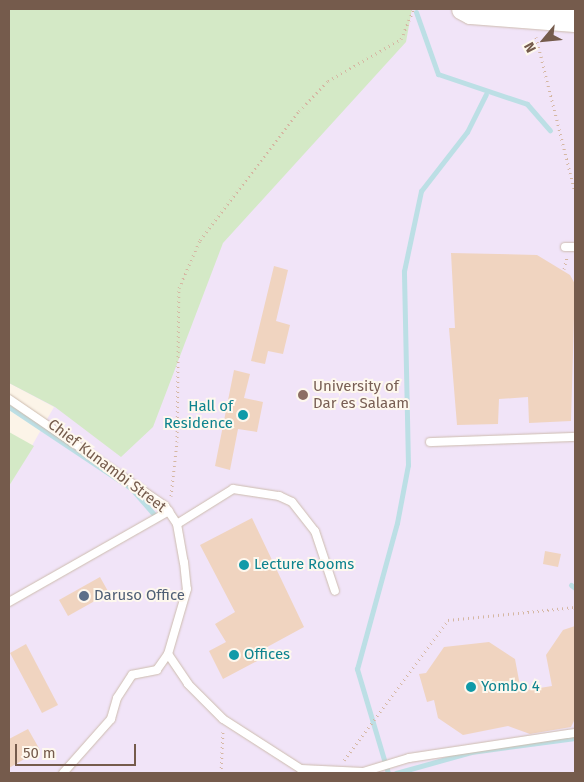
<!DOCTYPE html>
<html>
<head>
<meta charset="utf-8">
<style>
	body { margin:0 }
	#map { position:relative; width:584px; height:782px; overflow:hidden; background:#fcf4e8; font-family:"Fira Sans",sans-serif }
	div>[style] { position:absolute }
	.education>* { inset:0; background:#f1e4f8 }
	.green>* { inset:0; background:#d4e9c6 }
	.stream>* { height:5px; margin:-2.5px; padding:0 2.5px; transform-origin:2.5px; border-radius:2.5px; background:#bcdfe5 }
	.building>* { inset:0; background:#f0d4c0 }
	.path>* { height:3px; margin-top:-1.5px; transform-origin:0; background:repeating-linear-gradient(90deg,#d5b7a3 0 1px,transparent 0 5px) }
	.roads { filter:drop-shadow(0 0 1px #cdbcae) drop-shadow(0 0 1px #cdbcae) }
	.lane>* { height:8px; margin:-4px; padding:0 4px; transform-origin:4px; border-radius:4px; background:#fff }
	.secondary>* { height:22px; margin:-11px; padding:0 11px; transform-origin:11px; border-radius:11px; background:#fff }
	.dots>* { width:14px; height:14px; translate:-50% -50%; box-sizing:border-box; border:2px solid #fef8ee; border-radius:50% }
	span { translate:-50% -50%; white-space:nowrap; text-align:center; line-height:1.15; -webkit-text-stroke:4px #fef8ee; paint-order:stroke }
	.education-label { font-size:15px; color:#785e54 }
	.left { translate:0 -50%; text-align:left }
	.culture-label { font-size:15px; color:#0d838f }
	.right { translate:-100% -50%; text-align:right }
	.street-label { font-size:15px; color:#755b4c }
	.service-label { font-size:15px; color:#4e5e75 }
	.frame { position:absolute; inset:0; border:10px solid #755b4c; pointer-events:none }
	.north { position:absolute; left:519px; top:15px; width:50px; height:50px; -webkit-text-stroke:4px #fef8ee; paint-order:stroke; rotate:242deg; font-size:14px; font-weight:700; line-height:20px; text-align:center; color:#755b4c }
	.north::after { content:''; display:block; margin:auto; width:18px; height:22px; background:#755b4c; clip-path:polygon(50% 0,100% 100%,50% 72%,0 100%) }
	.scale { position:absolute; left:15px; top:744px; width:121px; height:22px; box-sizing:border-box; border:2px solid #755b4c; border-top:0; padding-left:6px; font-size:15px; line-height:18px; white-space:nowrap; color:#755b4c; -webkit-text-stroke:4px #fef8ee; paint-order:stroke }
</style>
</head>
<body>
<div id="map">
	<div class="education">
		<i style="clip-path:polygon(9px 9px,575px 9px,575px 773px,9px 773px,9px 486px,54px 407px,9px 383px)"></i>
	</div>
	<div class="green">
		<i style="clip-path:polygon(9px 9px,412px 9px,406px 42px,223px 243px,153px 427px,121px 457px,55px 407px,9px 383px)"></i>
		<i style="clip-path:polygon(9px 432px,34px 446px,9px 486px)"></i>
	</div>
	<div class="stream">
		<i style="left:416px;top:12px;width:66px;rotate:70.5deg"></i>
		<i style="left:438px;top:74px;width:94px;rotate:18.6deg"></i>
		<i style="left:527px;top:104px;width:35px;rotate:49deg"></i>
		<i style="left:9px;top:407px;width:146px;rotate:33.6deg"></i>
		<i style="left:131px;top:488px;width:37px;rotate:49deg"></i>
		<i style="left:571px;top:585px;width:5px;rotate:37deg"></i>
		<i style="left:388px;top:773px;width:109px;rotate:-106.6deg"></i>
		<i style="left:357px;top:669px;width:151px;rotate:-74.7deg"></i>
		<i style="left:397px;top:523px;width:59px;rotate:-79.3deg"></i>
		<i style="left:408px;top:465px;width:194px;rotate:-91.2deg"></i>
		<i style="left:404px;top:271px;width:82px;rotate:-78deg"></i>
		<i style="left:421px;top:191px;width:75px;rotate:-52.1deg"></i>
		<i style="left:467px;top:132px;width:42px;rotate:-63.4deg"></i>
		<i style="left:396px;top:773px;width:78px;rotate:-15.6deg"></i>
		<i style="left:471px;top:752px;width:105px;rotate:-7.7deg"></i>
	</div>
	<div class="building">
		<i style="clip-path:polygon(451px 253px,537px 255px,570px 275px,575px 284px,571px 421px,529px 423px,528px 397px,499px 399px,498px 424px,457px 425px,449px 328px,455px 328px)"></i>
		<i style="clip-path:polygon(274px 266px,288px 270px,276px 321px,290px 325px,283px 354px,268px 351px,265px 364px,251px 361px)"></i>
		<i style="clip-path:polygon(234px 370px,250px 374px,244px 398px,263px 402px,257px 432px,238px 429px,230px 470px,215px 466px)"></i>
		<i style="clip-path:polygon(252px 518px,304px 627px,258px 652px,259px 660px,223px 679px,209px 651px,226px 642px,215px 624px,235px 612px,200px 545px)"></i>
		<i style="clip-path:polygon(545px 551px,561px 554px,558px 567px,543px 564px)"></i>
		<i style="clip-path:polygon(100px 577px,109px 593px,68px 616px,59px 600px)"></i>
		<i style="clip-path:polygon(575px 626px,575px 719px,571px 727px,530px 734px,508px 726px,463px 735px,438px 718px,434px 700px,427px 702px,419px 674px,426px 673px,444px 647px,489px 642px,515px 659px,521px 691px,552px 686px,546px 655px,563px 630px)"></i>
		<i style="clip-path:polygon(26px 644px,58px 705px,42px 713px,10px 653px)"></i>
		<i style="clip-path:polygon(28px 729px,40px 750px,9px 768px,9px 739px)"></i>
	</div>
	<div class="path">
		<i style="left:536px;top:37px;width:160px;rotate:75.9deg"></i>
		<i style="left:564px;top:269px;width:12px;rotate:-76deg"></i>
		<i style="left:171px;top:496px;width:54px;rotate:-83.7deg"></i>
		<i style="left:177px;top:442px;width:154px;rotate:-89.3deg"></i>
		<i style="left:179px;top:288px;width:52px;rotate:-66.4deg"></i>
		<i style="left:200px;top:240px;width:163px;rotate:-52.5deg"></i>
		<i style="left:299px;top:111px;width:42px;rotate:-46deg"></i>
		<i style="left:328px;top:81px;width:84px;rotate:-29.9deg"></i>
		<i style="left:401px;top:39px;width:33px;rotate:-67deg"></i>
		<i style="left:344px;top:760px;width:174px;rotate:-53.4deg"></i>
		<i style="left:448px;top:620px;width:128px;rotate:-5.8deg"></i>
		<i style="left:221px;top:773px;width:42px;rotate:-87.3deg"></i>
	</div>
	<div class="roads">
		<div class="lane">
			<i style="left:565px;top:247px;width:10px"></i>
			<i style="left:9px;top:399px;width:189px;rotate:34.4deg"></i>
			<i style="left:165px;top:506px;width:22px;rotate:56deg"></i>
			<i style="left:177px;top:524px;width:39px;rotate:80deg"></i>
			<i style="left:184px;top:562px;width:27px;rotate:84deg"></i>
			<i style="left:187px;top:589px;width:68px;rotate:106.3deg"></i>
			<i style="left:168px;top:654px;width:19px;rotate:125deg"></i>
			<i style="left:157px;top:670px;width:25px;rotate:169deg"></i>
			<i style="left:132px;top:675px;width:27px;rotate:123deg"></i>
			<i style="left:117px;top:698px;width:22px;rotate:106deg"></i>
			<i style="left:111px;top:719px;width:72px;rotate:131.6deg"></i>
			<i style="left:430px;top:442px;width:145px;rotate:-2deg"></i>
			<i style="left:177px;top:524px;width:66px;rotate:-32deg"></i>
			<i style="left:233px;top:489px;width:47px;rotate:8.7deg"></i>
			<i style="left:279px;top:496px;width:14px;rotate:25deg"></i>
			<i style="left:292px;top:502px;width:37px;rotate:52deg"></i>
			<i style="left:315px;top:531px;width:63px;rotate:71.6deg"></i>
			<i style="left:9px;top:602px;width:184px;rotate:-29.6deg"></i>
			<i style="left:168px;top:654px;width:36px;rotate:56deg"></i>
			<i style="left:188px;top:684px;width:49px;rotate:45deg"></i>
			<i style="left:223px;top:719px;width:93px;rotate:32.7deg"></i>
			<i style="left:301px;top:769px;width:62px;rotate:2.8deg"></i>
			<i style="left:363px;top:772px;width:48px;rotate:-16.9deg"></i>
			<i style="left:409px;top:758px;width:168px;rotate:-8.6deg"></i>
		</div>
		<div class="secondary">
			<i style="left:463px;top:9px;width:9px;rotate:27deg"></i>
			<i style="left:471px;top:13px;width:104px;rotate:4.4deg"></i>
		</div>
	</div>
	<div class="dots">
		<i style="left:303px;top:395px;background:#8d6e63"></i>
		<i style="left:243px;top:415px;background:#0f9aa8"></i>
		<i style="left:244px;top:565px;background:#0f9aa8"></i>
		<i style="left:84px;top:596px;background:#5c6f8a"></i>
		<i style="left:234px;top:655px;background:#0f9aa8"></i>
		<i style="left:471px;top:687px;background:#0f9aa8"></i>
	</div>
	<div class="education-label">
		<span class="left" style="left:313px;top:395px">University of<br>Dar es Salaam</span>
	</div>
	<div class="culture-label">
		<span class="right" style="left:233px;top:415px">Hall of<br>Residence</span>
		<span class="left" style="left:254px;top:565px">Lecture Rooms</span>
		<span class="left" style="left:244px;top:655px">Offices</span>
		<span class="left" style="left:481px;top:687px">Yombo 4</span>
	</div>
	<div class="street-label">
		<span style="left:107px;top:466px;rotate:37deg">Chief Kunambi Street</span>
	</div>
	<div class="service-label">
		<span class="left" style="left:94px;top:596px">Daruso Office</span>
	</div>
	<div class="frame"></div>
	<div class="north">N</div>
	<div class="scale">50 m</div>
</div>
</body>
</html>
